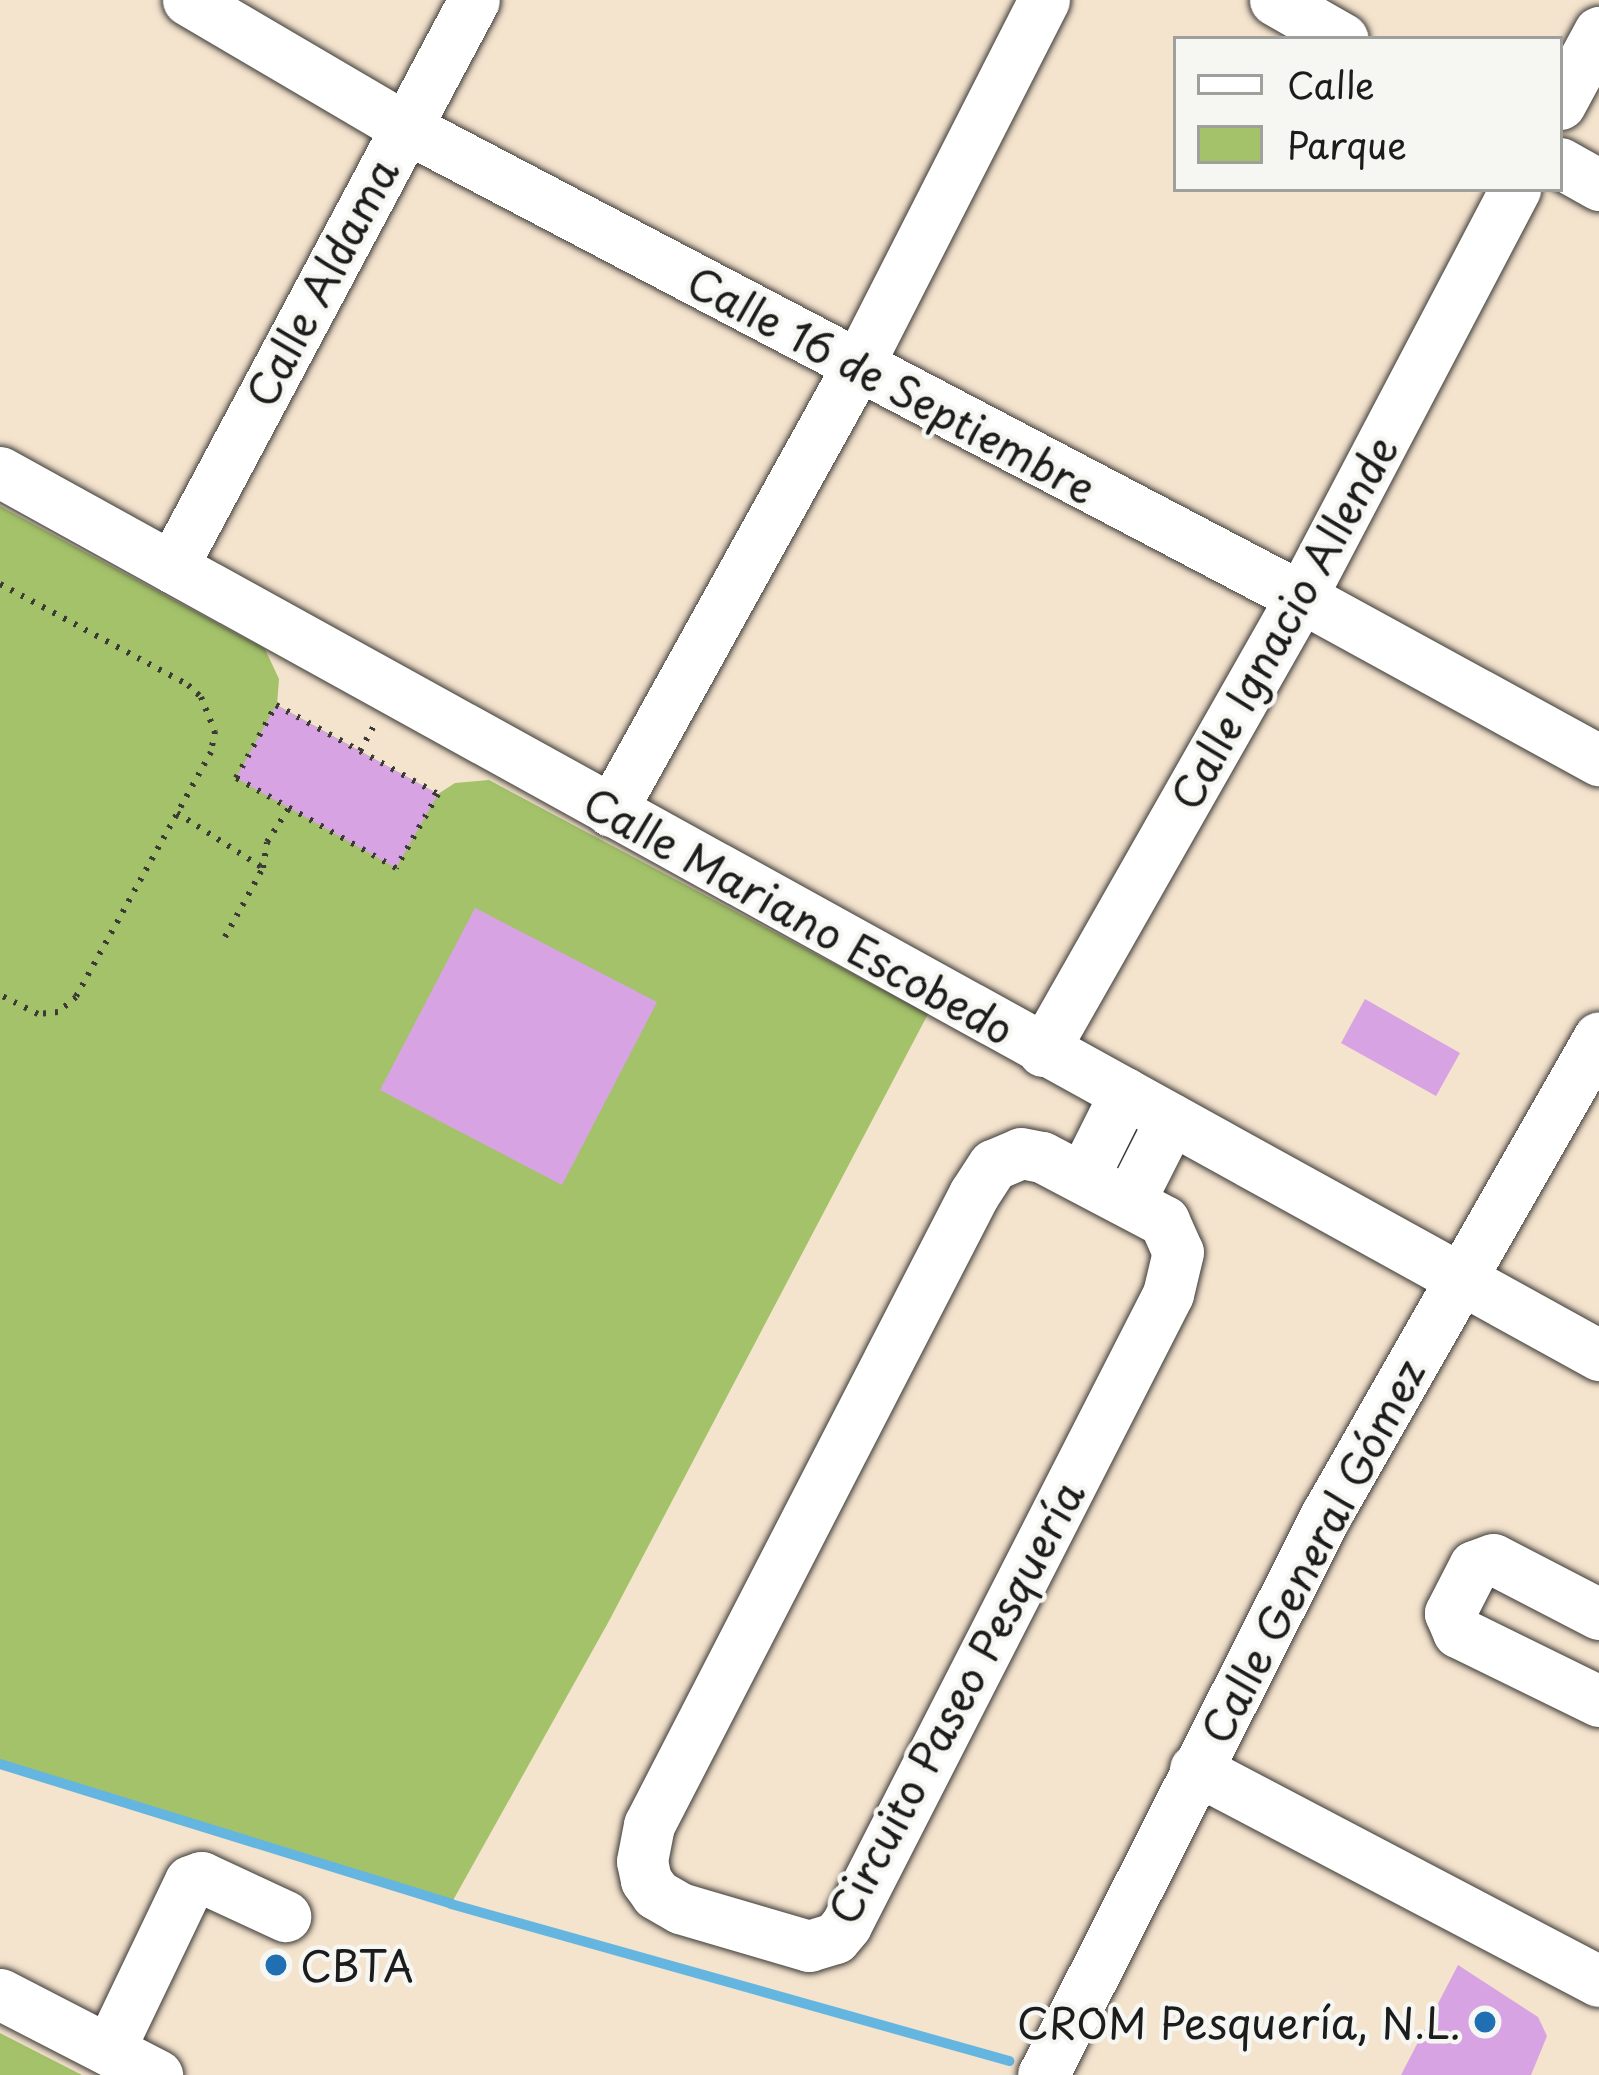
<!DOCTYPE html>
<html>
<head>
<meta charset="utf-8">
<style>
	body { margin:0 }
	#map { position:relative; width:1599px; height:2075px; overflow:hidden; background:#f4e3cd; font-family:"Playpen Sans",sans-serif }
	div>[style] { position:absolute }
	.green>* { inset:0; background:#a4c26a }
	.stream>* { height:10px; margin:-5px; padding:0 5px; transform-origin:5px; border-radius:5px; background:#64b6e0 }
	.building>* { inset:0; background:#d8a3e3 }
	.path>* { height:6px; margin-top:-3px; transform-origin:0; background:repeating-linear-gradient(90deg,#3c3a37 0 3px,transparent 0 12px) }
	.roads { filter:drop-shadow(0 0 3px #3c3a37) drop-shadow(0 0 3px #3c3a37) }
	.minor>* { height:51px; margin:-25.5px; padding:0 25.5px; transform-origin:25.5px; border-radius:25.5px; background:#fff }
	.dots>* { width:33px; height:33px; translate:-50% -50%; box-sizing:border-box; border:6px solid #f6f6f2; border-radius:50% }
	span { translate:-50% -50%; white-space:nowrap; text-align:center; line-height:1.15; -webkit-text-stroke:9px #f6f6f2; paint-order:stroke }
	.street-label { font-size:42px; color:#1c1c1c }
	.poi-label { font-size:42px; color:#1c1c1c }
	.left { translate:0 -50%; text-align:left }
	.right { translate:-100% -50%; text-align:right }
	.legend { position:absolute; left:1173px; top:36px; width:390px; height:156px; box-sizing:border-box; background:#f6f6f2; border:3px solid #9f9f9c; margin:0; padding:15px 21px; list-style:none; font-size:36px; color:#1c1c1c }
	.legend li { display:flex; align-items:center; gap:24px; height:60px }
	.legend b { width:60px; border:3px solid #9f9f9c }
</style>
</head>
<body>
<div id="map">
	<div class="green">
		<i style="clip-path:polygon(0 506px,265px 649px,279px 679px,277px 705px,360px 751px,438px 794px,455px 783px,489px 780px,928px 1014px,609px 1621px,451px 1904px,0 1764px)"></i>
		<i style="clip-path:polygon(0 2033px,82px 2075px,0 2075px)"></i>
	</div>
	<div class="stream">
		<i style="left:0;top:1764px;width:472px;rotate:17.2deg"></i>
		<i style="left:451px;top:1904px;width:580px;rotate:15.71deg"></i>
	</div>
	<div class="building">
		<i style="clip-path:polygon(276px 705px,438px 794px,396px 868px,236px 778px)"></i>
		<i style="clip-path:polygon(475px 908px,657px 1002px,562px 1185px,380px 1090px)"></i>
		<i style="clip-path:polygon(1365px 999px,1460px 1053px,1436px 1096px,1341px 1043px)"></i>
		<i style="clip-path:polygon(1458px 1965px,1538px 2017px,1547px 2036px,1531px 2075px,1401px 2075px)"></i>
	</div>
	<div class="path">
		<i style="left:0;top:584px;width:213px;rotate:28.2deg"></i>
		<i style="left:188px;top:685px;width:18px;rotate:43deg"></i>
		<i style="left:201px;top:697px;width:37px;rotate:68deg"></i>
		<i style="left:215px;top:731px;width:21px;rotate:101deg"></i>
		<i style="left:211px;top:752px;width:280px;rotate:118.9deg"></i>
		<i style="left:76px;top:997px;width:23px;rotate:140deg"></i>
		<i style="left:58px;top:1012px;width:20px;rotate:174deg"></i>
		<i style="left:38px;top:1014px;width:42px;rotate:-153.4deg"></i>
		<i style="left:360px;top:751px;width:89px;rotate:28.9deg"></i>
		<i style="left:438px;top:794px;width:85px;rotate:119.6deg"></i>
		<i style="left:396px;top:868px;width:184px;rotate:-150.6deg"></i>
		<i style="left:236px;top:778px;width:83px;rotate:-61.3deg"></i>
		<i style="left:276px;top:705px;width:96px;rotate:28.7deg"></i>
		<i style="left:360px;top:751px;width:29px;rotate:-61deg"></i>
		<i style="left:177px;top:813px;width:102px;rotate:32.6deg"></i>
		<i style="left:225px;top:937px;width:79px;rotate:-61.2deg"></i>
		<i style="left:263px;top:868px;width:26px;rotate:-81deg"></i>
		<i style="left:267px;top:842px;width:40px;rotate:-57.1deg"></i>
	</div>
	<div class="roads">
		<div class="minor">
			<i style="left:188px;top:0;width:249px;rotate:30.4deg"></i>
			<i style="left:403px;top:126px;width:1014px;rotate:27.68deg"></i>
			<i style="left:1301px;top:597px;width:340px;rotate:28.7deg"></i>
			<i style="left:1275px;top:0;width:78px;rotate:29.8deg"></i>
			<i style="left:1560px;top:104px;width:82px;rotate:-61.6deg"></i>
			<i style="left:1560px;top:163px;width:45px;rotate:29.4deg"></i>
			<i style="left:0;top:472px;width:1827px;rotate:28.91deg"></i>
			<i style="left:172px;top:567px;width:642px;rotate:-61.96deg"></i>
			<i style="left:611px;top:811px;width:508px;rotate:-61.01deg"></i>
			<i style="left:857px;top:367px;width:412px;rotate:-63deg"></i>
			<i style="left:1043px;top:1051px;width:522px;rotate:-60.39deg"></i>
			<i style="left:1301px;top:597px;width:461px;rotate:-62.3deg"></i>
			<i style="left:1021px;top:1153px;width:21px;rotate:11deg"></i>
			<i style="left:1042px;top:1157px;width:138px;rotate:27.7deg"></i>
			<i style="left:1164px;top:1221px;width:34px;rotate:66deg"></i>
			<i style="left:1178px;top:1252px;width:43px;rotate:103.4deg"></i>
			<i style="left:1168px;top:1294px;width:708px;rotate:117.04deg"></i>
			<i style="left:846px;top:1925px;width:17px;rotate:130deg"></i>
			<i style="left:835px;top:1938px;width:27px;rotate:163deg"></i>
			<i style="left:809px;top:1946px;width:134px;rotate:-163.6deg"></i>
			<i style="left:680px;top:1908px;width:28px;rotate:-150deg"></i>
			<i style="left:656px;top:1894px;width:17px;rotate:-126deg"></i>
			<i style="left:646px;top:1880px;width:19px;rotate:-102deg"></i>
			<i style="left:642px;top:1861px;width:37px;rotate:-79deg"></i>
			<i style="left:649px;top:1825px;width:710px;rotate:-62.75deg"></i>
			<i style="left:974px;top:1194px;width:35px;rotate:-57deg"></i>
			<i style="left:993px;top:1165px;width:30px;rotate:-23deg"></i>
			<i style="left:1083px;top:1177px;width:94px;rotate:-63.4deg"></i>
			<i style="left:1130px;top:1200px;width:91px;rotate:-63.2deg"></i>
			<i style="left:1599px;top:1614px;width:119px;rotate:-152.6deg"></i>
			<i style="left:1493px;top:1559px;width:20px;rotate:160deg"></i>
			<i style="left:1474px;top:1566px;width:53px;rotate:117.1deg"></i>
			<i style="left:1450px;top:1613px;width:21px;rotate:67deg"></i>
			<i style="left:1458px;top:1632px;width:157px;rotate:26.1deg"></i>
			<i style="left:1195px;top:1769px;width:456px;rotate:27.7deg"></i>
			<i style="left:0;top:1994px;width:177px;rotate:27.3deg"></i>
			<i style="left:109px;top:2050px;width:187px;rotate:-64.4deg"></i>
			<i style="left:190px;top:1881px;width:12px;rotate:-20deg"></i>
			<i style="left:201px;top:1877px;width:93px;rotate:24.9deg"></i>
			<i style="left:1043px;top:2075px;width:627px;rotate:-63.19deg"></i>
			<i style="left:1326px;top:1515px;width:550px;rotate:-60.27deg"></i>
		</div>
	</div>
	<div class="dots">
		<i style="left:276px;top:1965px;background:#1f6fb2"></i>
		<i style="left:1485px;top:2022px;background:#1f6fb2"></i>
	</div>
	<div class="street-label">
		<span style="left:321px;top:282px;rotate:-62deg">Calle Aldama</span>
		<span style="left:892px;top:384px;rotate:28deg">Calle 16 de Septiembre</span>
		<span style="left:1283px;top:622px;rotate:-61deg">Calle Ignacio Allende</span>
		<span style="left:799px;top:915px;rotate:29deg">Calle Mariano Escobedo</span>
		<span style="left:1312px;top:1551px;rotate:-62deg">Calle General Gómez</span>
		<span style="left:955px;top:1702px;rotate:-62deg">Circuito Paseo Pesquería</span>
	</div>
	<div class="poi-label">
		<span class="left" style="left:300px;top:1965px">CBTA</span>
		<span class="right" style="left:1461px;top:2022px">CROM Pesquería, N.L.</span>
	</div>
	<ul class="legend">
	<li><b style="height:15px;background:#fff"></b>Calle</li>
	<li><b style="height:33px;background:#a4c26a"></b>Parque</li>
	</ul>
</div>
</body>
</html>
